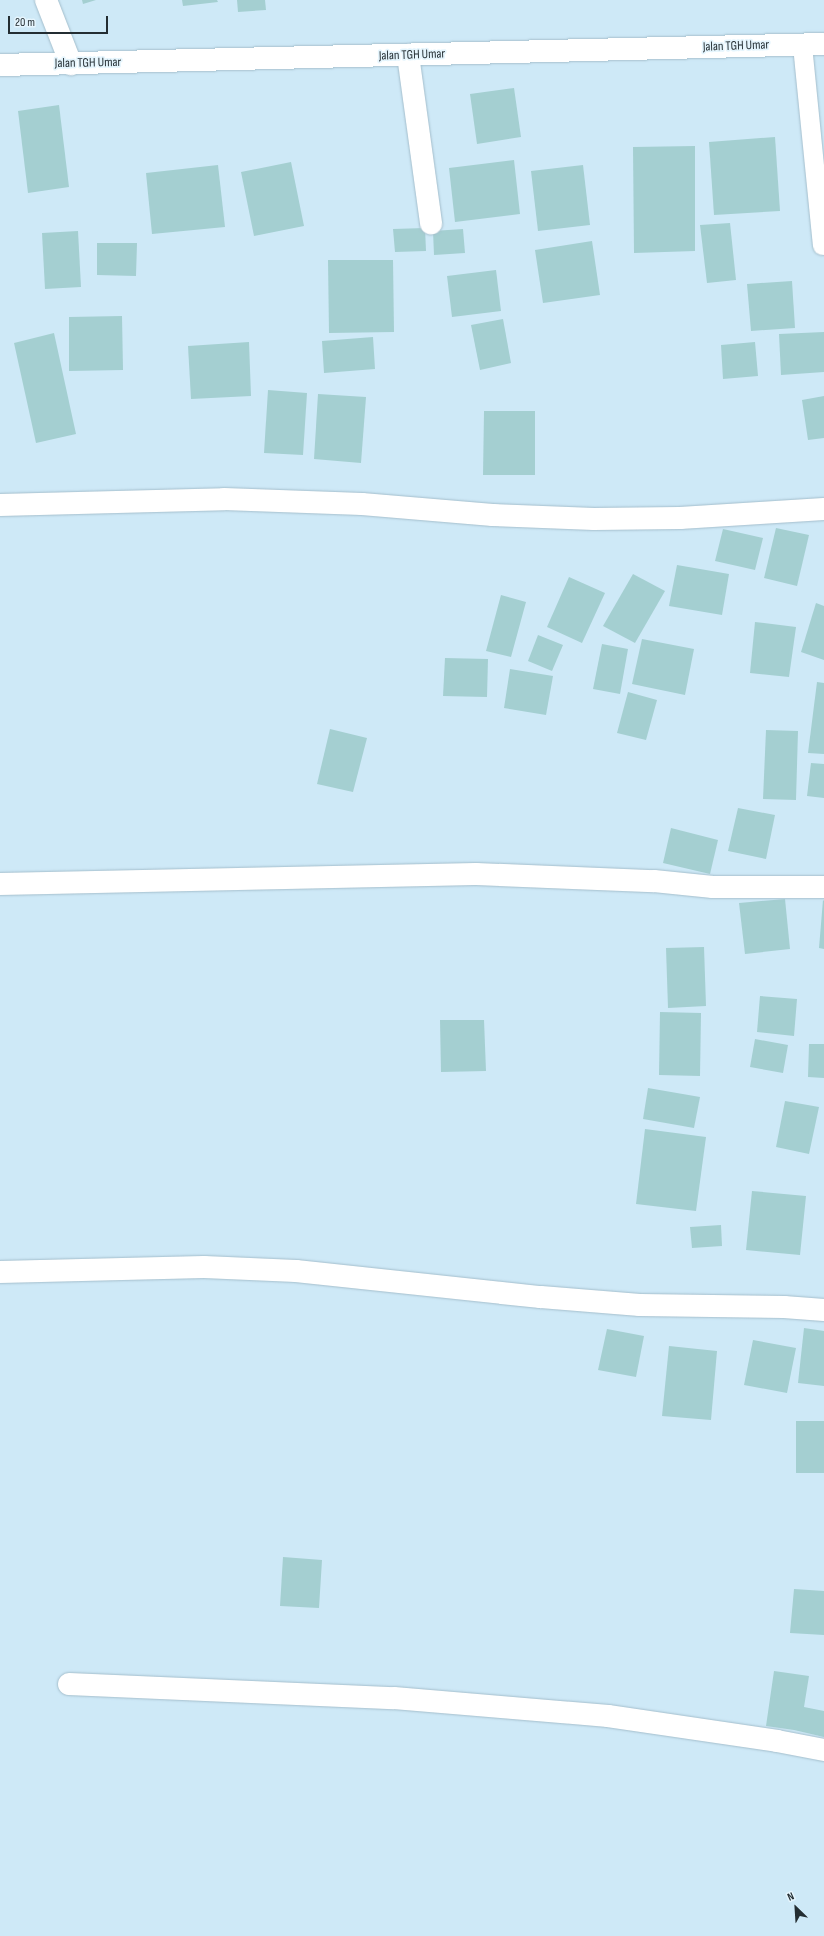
<!DOCTYPE html>
<html>
<head>
<meta charset="utf-8">
<style>
	body { margin:0 }
	#map { position:relative; width:824px; height:1936px; overflow:hidden; background:#cee9f7; font-family:"Sofia Sans Condensed",sans-serif }
	div>[style] { position:absolute }
	.building>* { inset:0; background:#a4cfd1 }
	.roads { filter:drop-shadow(0 0 1px #a4becc) drop-shadow(0 0 1px #a4becc) }
	.service>* { height:19px; margin:-9.5px; padding:0 9.5px; transform-origin:9.5px; border-radius:9.5px; background:#fff }
	.minor>* { height:22px; margin:-11px; padding:0 11px; transform-origin:11px; border-radius:11px; background:#fff }
	.primary>* { height:22px; margin:-11px; padding:0 11px; transform-origin:11px; border-radius:11px; background:#fff }
	span { translate:-50% -50%; white-space:nowrap; text-align:center; line-height:1.15; -webkit-text-stroke:3.5px #e5f5fd; paint-order:stroke }
	.street-label { font-size:13px; color:#232d32 }
	.north { position:absolute; left:776px; top:1888px; width:40px; height:40px; -webkit-text-stroke:3px #e5f5fd; paint-order:stroke; rotate:335deg; font-size:11px; font-weight:700; line-height:16px; text-align:center; color:#232d32 }
	.north::after { content:''; display:block; margin:auto; width:14px; height:18px; background:#232d32; clip-path:polygon(50% 0,100% 100%,50% 72%,0 100%) }
	.scale { position:absolute; left:8px; top:16px; width:100px; height:18px; box-sizing:border-box; border:2px solid #232d32; border-top:0; padding-left:5px; font-size:12px; line-height:14px; white-space:nowrap; color:#232d32; -webkit-text-stroke:3px #e5f5fd; paint-order:stroke }
</style>
</head>
<body>
<div id="map">
	<div class="building">
		<i style="clip-path:polygon(82px 0,96px 0,83px 4px)"></i>
		<i style="clip-path:polygon(182px 0,217px 0,218px 2px,183px 6px)"></i>
		<i style="clip-path:polygon(237px 0,265px 0,266px 10px,238px 12px)"></i>
		<i style="clip-path:polygon(514px 88px,521px 137px,477px 144px,470px 94px)"></i>
		<i style="clip-path:polygon(59px 105px,69px 187px,28px 193px,18px 111px)"></i>
		<i style="clip-path:polygon(775px 137px,780px 211px,714px 215px,709px 142px)"></i>
		<i style="clip-path:polygon(695px 146px,695px 251px,634px 253px,633px 147px)"></i>
		<i style="clip-path:polygon(514px 160px,520px 214px,455px 222px,449px 168px)"></i>
		<i style="clip-path:polygon(291px 162px,304px 226px,254px 236px,241px 172px)"></i>
		<i style="clip-path:polygon(218px 165px,225px 227px,152px 234px,146px 173px)"></i>
		<i style="clip-path:polygon(583px 165px,590px 225px,538px 231px,531px 171px)"></i>
		<i style="clip-path:polygon(730px 223px,736px 280px,707px 283px,700px 225px)"></i>
		<i style="clip-path:polygon(425px 228px,426px 251px,395px 252px,393px 229px)"></i>
		<i style="clip-path:polygon(463px 229px,465px 253px,434px 255px,433px 231px)"></i>
		<i style="clip-path:polygon(78px 231px,81px 287px,45px 289px,42px 233px)"></i>
		<i style="clip-path:polygon(592px 241px,600px 295px,543px 303px,535px 250px)"></i>
		<i style="clip-path:polygon(97px 243px,137px 243px,136px 276px,97px 275px)"></i>
		<i style="clip-path:polygon(328px 260px,393px 260px,394px 332px,329px 333px)"></i>
		<i style="clip-path:polygon(496px 270px,501px 311px,452px 317px,447px 276px)"></i>
		<i style="clip-path:polygon(792px 281px,795px 328px,751px 331px,747px 284px)"></i>
		<i style="clip-path:polygon(122px 316px,123px 370px,69px 371px,69px 317px)"></i>
		<i style="clip-path:polygon(503px 319px,511px 363px,480px 370px,471px 325px)"></i>
		<i style="clip-path:polygon(824px 332px,824px 372px,781px 375px,779px 334px)"></i>
		<i style="clip-path:polygon(54px 333px,76px 434px,36px 443px,14px 343px)"></i>
		<i style="clip-path:polygon(373px 337px,375px 369px,324px 373px,322px 341px)"></i>
		<i style="clip-path:polygon(249px 342px,251px 396px,191px 399px,188px 346px)"></i>
		<i style="clip-path:polygon(755px 342px,758px 376px,723px 379px,721px 345px)"></i>
		<i style="clip-path:polygon(268px 390px,307px 393px,303px 455px,264px 453px)"></i>
		<i style="clip-path:polygon(318px 394px,366px 397px,361px 463px,314px 459px)"></i>
		<i style="clip-path:polygon(824px 396px,824px 438px,808px 440px,802px 400px)"></i>
		<i style="clip-path:polygon(484px 411px,535px 411px,535px 475px,483px 475px)"></i>
		<i style="clip-path:polygon(776px 528px,809px 535px,797px 586px,764px 578px)"></i>
		<i style="clip-path:polygon(723px 529px,763px 538px,755px 570px,715px 561px)"></i>
		<i style="clip-path:polygon(677px 565px,729px 574px,722px 615px,669px 606px)"></i>
		<i style="clip-path:polygon(633px 574px,665px 591px,635px 643px,603px 626px)"></i>
		<i style="clip-path:polygon(569px 577px,605px 593px,582px 643px,547px 627px)"></i>
		<i style="clip-path:polygon(501px 595px,526px 602px,511px 657px,486px 651px)"></i>
		<i style="clip-path:polygon(816px 603px,824px 606px,824px 660px,801px 652px)"></i>
		<i style="clip-path:polygon(755px 622px,796px 627px,789px 677px,750px 673px)"></i>
		<i style="clip-path:polygon(538px 635px,563px 645px,552px 671px,528px 661px)"></i>
		<i style="clip-path:polygon(642px 639px,694px 649px,685px 695px,632px 684px)"></i>
		<i style="clip-path:polygon(602px 644px,628px 649px,620px 694px,593px 689px)"></i>
		<i style="clip-path:polygon(445px 658px,488px 659px,487px 697px,443px 696px)"></i>
		<i style="clip-path:polygon(510px 669px,553px 676px,546px 715px,504px 708px)"></i>
		<i style="clip-path:polygon(817px 682px,824px 683px,824px 754px,808px 753px)"></i>
		<i style="clip-path:polygon(628px 692px,657px 700px,646px 740px,617px 733px)"></i>
		<i style="clip-path:polygon(330px 729px,367px 738px,353px 792px,317px 784px)"></i>
		<i style="clip-path:polygon(766px 730px,798px 731px,796px 800px,763px 799px)"></i>
		<i style="clip-path:polygon(811px 763px,824px 764px,824px 798px,807px 796px)"></i>
		<i style="clip-path:polygon(738px 808px,775px 815px,766px 859px,728px 851px)"></i>
		<i style="clip-path:polygon(671px 828px,718px 840px,710px 874px,663px 863px)"></i>
		<i style="clip-path:polygon(785px 899px,790px 949px,745px 954px,739px 903px)"></i>
		<i style="clip-path:polygon(823px 900px,824px 901px,824px 949px,819px 948px)"></i>
		<i style="clip-path:polygon(704px 947px,706px 1006px,668px 1008px,666px 948px)"></i>
		<i style="clip-path:polygon(760px 996px,797px 999px,794px 1036px,757px 1032px)"></i>
		<i style="clip-path:polygon(660px 1012px,701px 1013px,700px 1076px,659px 1075px)"></i>
		<i style="clip-path:polygon(440px 1020px,484px 1020px,486px 1071px,441px 1072px)"></i>
		<i style="clip-path:polygon(755px 1039px,788px 1045px,783px 1073px,750px 1067px)"></i>
		<i style="clip-path:polygon(809px 1044px,824px 1044px,824px 1078px,808px 1077px)"></i>
		<i style="clip-path:polygon(648px 1088px,700px 1097px,694px 1128px,643px 1119px)"></i>
		<i style="clip-path:polygon(785px 1101px,819px 1107px,809px 1154px,776px 1147px)"></i>
		<i style="clip-path:polygon(645px 1129px,706px 1137px,696px 1211px,636px 1204px)"></i>
		<i style="clip-path:polygon(752px 1191px,806px 1196px,800px 1255px,746px 1250px)"></i>
		<i style="clip-path:polygon(721px 1225px,722px 1246px,692px 1248px,690px 1227px)"></i>
		<i style="clip-path:polygon(804px 1328px,824px 1331px,824px 1386px,798px 1383px)"></i>
		<i style="clip-path:polygon(607px 1329px,644px 1336px,636px 1377px,598px 1370px)"></i>
		<i style="clip-path:polygon(753px 1340px,796px 1348px,787px 1393px,744px 1385px)"></i>
		<i style="clip-path:polygon(669px 1346px,717px 1351px,711px 1420px,662px 1416px)"></i>
		<i style="clip-path:polygon(796px 1421px,824px 1421px,824px 1473px,796px 1473px)"></i>
		<i style="clip-path:polygon(283px 1557px,322px 1560px,319px 1608px,280px 1606px)"></i>
		<i style="clip-path:polygon(794px 1589px,824px 1591px,824px 1635px,790px 1633px)"></i>
		<i style="clip-path:polygon(774px 1671px,809px 1676px,804px 1707px,824px 1711px,824px 1737px,794px 1730px,766px 1726px)"></i>
	</div>
	<div class="roads">
		<div class="service">
			<i style="left:802px;top:45px;width:201px;rotate:84.3deg"></i>
		</div>
		<div class="minor">
			<i style="left:46px;top:0;width:69px;rotate:68.7deg"></i>
			<i style="left:408px;top:55px;width:170px;rotate:82.2deg"></i>
			<i style="left:0;top:505px;width:224px;rotate:-1.5deg"></i>
			<i style="left:224px;top:499px;width:138px;rotate:2.1deg"></i>
			<i style="left:362px;top:504px;width:131px;rotate:4.8deg"></i>
			<i style="left:493px;top:515px;width:101px;rotate:2.3deg"></i>
			<i style="left:594px;top:519px;width:86px;rotate:-0.7deg"></i>
			<i style="left:680px;top:518px;width:144px;rotate:-3.6deg"></i>
			<i style="left:0;top:884px;width:476px;rotate:-1.2deg"></i>
			<i style="left:476px;top:874px;width:178px;rotate:2.3deg"></i>
			<i style="left:654px;top:881px;width:59px;rotate:5.8deg"></i>
			<i style="left:713px;top:887px;width:111px"></i>
			<i style="left:0;top:1272px;width:204px;rotate:-1.4deg"></i>
			<i style="left:204px;top:1267px;width:92px;rotate:2.5deg"></i>
			<i style="left:296px;top:1271px;width:246px;rotate:6.1deg"></i>
			<i style="left:541px;top:1297px;width:99px;rotate:4.6deg"></i>
			<i style="left:640px;top:1305px;width:144px;rotate:0.8deg"></i>
			<i style="left:784px;top:1307px;width:40px;rotate:4.3deg"></i>
			<i style="left:69px;top:1684px;width:325px;rotate:2.5deg"></i>
			<i style="left:394px;top:1698px;width:215px;rotate:4.8deg"></i>
			<i style="left:608px;top:1716px;width:171px;rotate:8.4deg"></i>
			<i style="left:777px;top:1741px;width:48px;rotate:10.8deg"></i>
		</div>
		<div class="primary">
			<i style="left:0;top:65px;width:824px;rotate:-1.46deg"></i>
		</div>
	</div>
	<div class="street-label">
		<span style="left:736px;top:46px;rotate:-2deg">Jalan TGH Umar</span>
		<span style="left:412px;top:55px;rotate:-2deg">Jalan TGH Umar</span>
		<span style="left:88px;top:63px;rotate:-1deg">Jalan TGH Umar</span>
	</div>
	<div class="north">N</div>
	<div class="scale">20 m</div>
</div>
</body>
</html>
